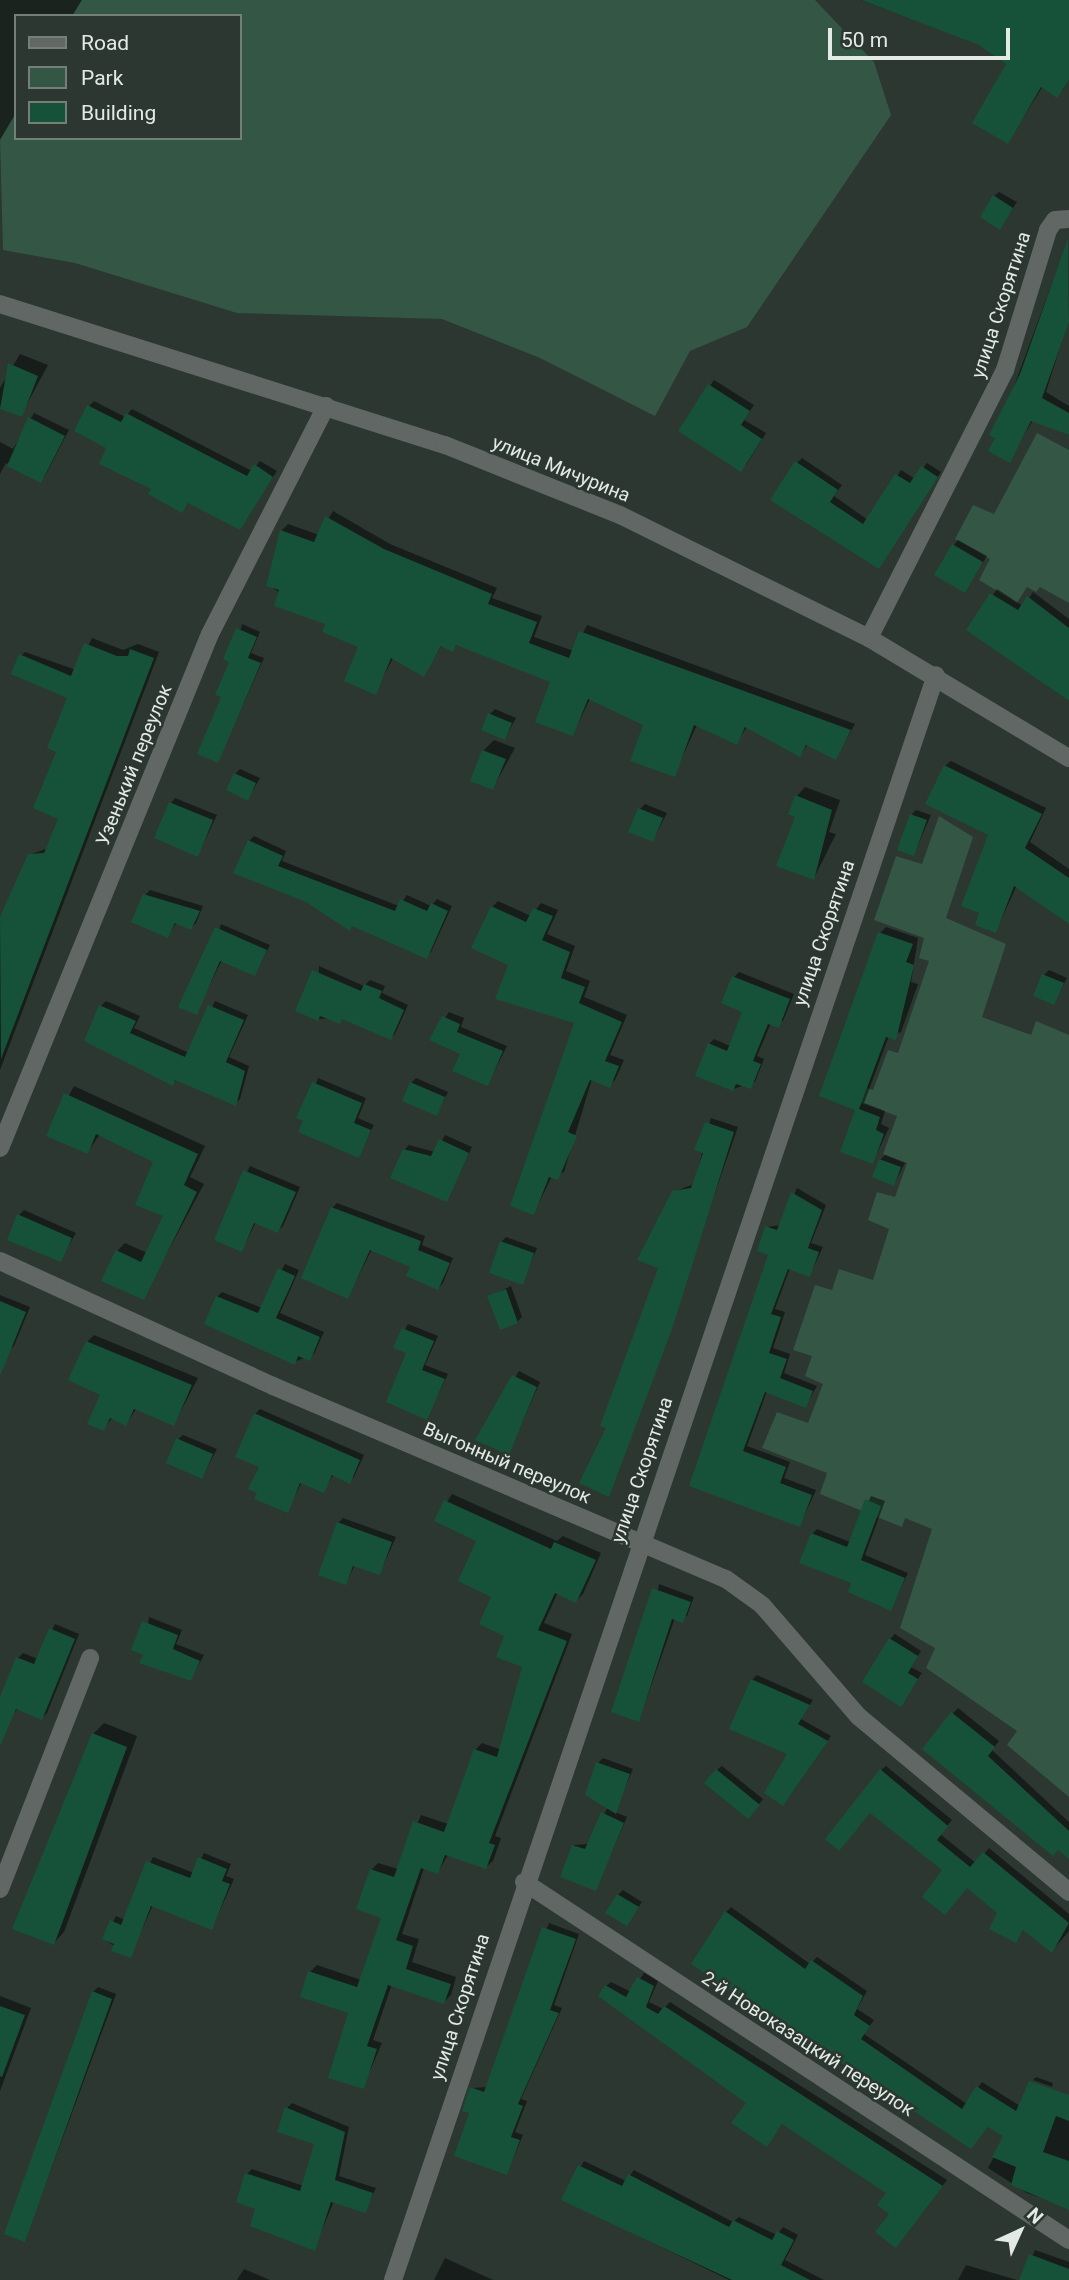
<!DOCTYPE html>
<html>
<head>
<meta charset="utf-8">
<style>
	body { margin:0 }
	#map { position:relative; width:1069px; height:2280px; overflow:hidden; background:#2c3731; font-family:Roboto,sans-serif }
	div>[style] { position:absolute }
	.built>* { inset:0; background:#314239 }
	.green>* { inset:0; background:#335645 }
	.shadow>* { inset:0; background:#0007 }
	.building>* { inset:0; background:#165239 }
	.street>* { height:18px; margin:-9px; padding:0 9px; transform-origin:9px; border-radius:9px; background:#616764 }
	span { translate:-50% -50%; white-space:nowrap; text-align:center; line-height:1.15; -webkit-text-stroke:5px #2c3731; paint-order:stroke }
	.street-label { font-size:19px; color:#e3eae6 }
	.legend { position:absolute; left:14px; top:14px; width:228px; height:126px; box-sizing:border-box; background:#2c3731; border:2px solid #757f79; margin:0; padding:9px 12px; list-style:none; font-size:21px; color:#e3eae6 }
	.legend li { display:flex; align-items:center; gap:14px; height:35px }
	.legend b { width:35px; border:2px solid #757f79 }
	.north { position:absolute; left:985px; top:2196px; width:70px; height:70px; -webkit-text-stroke:5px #2c3731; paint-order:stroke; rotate:45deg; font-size:19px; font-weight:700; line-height:28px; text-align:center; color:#e3eae6 }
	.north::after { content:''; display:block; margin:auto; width:24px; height:32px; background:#e3eae6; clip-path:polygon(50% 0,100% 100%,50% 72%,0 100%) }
	.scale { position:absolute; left:828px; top:28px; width:182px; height:32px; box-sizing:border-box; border:4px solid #e3eae6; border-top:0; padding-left:9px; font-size:21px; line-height:24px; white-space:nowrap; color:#e3eae6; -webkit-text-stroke:5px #2c3731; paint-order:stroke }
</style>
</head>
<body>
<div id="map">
	<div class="built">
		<i style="clip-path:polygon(0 0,81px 0,72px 16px,16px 16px,16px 112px,0 139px)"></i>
	</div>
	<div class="green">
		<i style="clip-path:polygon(81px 0,815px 0,874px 62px,891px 115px,747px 327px,690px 351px,655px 416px,540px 358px,442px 319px,237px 313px,75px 263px,3px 250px,0 139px,16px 112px,16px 138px,240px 138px,240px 16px,72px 16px)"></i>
		<i style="clip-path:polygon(1037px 433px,1069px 450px,1069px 603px,1040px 587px,1036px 592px,1027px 587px,1017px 603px,979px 580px,990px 559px,955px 539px,973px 505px,994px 514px)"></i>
		<i style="clip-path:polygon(939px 816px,973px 837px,946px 918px,1006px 944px,982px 1017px,1031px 1035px,1036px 1021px,1069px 1035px,1069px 1797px,1007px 1745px,1017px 1731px,926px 1668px,935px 1648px,900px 1628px,932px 1529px,905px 1518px,902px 1527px,820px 1494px,827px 1473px,762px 1448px,777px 1412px,808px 1423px,823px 1384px,805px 1376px,812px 1356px,793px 1350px,815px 1285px,832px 1290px,839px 1269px,873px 1280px,889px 1229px,868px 1220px,877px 1192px,895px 1197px,907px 1163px,883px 1154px,897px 1116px,858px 1102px,863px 1087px,873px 1090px,888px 1050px,898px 1053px,929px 961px,919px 958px,924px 938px,874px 920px,896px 856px,922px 864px)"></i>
	</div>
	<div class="shadow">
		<i style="clip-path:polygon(0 0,82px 0,72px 16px,16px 16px,16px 113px,0 140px)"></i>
		<i style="clip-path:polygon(860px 0,1069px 0,1069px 80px,1062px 91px,1043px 86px,1008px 142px,1009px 63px,980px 44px)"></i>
		<i style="clip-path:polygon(999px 192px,1017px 202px,1000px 227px,994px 196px)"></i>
		<i style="clip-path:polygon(1068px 240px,1069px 319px,1046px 392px,1069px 406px,1069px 435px,1033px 420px,1009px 461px,990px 451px)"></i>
		<i style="clip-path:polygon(20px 354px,48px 365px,21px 415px,0 407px,0 388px)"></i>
		<i style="clip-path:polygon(714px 380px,754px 405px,744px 420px,766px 433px,746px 465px,680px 430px)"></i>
		<i style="clip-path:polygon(94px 401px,125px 417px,132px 409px,252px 471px,260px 461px,277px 471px,239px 528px,189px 502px,182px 511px,109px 447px,89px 406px)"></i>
		<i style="clip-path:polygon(34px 413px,69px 430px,45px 476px,40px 481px,6px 463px,0 474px,0 442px,13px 449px)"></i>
		<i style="clip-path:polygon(802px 458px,842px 485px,834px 496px,868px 520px,901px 470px,915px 479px,927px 463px,941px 472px,878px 566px,797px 463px)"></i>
		<i style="clip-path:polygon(333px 511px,390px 544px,497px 588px,492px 598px,542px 616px,534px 637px,574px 651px,587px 625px,855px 724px,836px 758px,808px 744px,800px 755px,747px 727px,736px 743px,697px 725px,674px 775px,646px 724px,590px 699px,573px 734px,552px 681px,458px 644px,452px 650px,442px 645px,424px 675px,393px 658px,375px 693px,360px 646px,268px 585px,282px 530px,288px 524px,319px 535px)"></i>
		<i style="clip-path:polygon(958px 540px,987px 556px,965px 591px,954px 545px)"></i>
		<i style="clip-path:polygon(997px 589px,1023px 606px,1033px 592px,1069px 619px,1069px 701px,968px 630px)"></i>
		<i style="clip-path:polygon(242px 624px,260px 632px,251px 653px,264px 658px,218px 761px,223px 696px)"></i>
		<i style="clip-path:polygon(92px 638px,123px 650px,138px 644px,159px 652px,0 1070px,0 919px,29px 855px,48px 848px,61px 819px,59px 751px,70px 697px,19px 658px,25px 652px,76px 670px)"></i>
		<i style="clip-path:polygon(495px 709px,516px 718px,505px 738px,490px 714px)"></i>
		<i style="clip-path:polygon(494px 740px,515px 748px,493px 788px,483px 751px)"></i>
		<i style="clip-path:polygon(951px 761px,1046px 808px,1030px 842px,1069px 869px,1069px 922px,1017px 885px,996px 931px,982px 912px,990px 834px,945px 766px)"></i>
		<i style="clip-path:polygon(240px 769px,260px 778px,248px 799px,235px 774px)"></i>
		<i style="clip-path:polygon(805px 787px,840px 800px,829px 832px,836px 834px,814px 878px,798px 816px,797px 796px)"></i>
		<i style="clip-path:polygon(175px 798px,217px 815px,198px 855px,171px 803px)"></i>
		<i style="clip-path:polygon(645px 804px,667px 813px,653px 840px,640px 809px)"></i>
		<i style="clip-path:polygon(916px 810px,931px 815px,914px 854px,911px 815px)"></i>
		<i style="clip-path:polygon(254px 836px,286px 851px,282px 861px,399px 906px,407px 895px,431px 906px,437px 899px,452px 906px,431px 952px,426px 957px,353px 924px,349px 928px,249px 841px)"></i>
		<i style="clip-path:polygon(150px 890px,203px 906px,196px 923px,191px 928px,177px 922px,168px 936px,145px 895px)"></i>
		<i style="clip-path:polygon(498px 901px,531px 916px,541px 903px,558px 910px,547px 934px,575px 946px,566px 971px,590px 981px,584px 997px,627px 1015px,610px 1055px,624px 1060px,615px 1080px,609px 1086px,592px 1079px,564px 1172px,552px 1176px,534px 1213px,577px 1022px,510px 964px,492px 907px)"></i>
		<i style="clip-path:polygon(221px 924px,270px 945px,255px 974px,222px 960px,196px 1013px)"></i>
		<i style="clip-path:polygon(886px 927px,918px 938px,911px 982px,918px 984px,901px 1032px,889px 1036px,864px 1103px,885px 1111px,881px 1124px,889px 1128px,873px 1162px,858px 1109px,880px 933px)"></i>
		<i style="clip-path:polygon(319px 966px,364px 986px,370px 980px,385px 986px,382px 993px,408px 1005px,395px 1034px,391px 1038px,344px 1018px,318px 1019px)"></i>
		<i style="clip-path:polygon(1049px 970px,1067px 978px,1054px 1003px,1044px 975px)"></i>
		<i style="clip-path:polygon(739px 972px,794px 994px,783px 1021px,771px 1023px,757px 1056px,764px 1059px,755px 1082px,733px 1089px,709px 1044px,714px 1039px,730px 1046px,744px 1011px,734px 977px)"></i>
		<i style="clip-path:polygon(106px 1001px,140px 1016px,134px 1028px,189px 1053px,215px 1001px,248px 1015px,229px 1057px,249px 1066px,240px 1099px,235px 1104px,177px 1079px,172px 1084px,101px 1006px)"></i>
		<i style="clip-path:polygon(449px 1012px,464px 1018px,461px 1027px,507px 1046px,488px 1084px,462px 1053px,431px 1040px)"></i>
		<i style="clip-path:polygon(318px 1078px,366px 1098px,358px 1118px,374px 1125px,358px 1155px,305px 1120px)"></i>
		<i style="clip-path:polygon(416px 1078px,448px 1092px,437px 1113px,411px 1083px)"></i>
		<i style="clip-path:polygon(74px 1086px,205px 1146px,190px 1177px,204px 1184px,143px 1298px,117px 1251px,125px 1243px,147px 1253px,165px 1215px,156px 1161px,100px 1134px,88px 1152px,48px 1135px)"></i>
		<i style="clip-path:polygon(711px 1118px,738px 1127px,609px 1495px,608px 1427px,660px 1267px,673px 1192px,694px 1184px)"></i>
		<i style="clip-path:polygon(445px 1135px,472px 1147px,447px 1200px,404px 1150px,409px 1145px,435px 1152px)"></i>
		<i style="clip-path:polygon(885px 1155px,905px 1163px,894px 1184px,880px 1160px)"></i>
		<i style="clip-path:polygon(250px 1166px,300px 1187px,283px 1226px,278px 1231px,256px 1222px,242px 1250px,216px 1239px)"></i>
		<i style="clip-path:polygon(797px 1188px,826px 1205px,811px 1243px,823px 1247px,810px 1275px,790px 1268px,775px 1309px,785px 1312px,773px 1348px,790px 1354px,784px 1373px,817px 1386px,806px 1406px,767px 1391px,747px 1446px,790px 1462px,784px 1478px,816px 1490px,800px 1525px,692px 1485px,771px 1254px,767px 1227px,781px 1225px)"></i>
		<i style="clip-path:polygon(337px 1203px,425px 1236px,422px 1245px,453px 1258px,443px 1283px,438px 1288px,413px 1266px,372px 1249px,348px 1297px,332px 1208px)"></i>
		<i style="clip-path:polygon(24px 1210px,76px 1233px,60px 1260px,19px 1215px)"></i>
		<i style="clip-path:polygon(506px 1237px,537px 1248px,522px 1283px,501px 1242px)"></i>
		<i style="clip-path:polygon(285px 1264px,299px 1270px,280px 1313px,324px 1332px,314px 1354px,294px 1362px,217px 1297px,222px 1292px,262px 1308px)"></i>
		<i style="clip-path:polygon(511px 1286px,522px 1317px,517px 1322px,489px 1297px)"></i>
		<i style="clip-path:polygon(0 1295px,30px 1307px,14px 1346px,0 1357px)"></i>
		<i style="clip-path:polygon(408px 1324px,438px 1336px,425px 1365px,448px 1374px,427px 1418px,408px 1352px,395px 1347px)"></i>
		<i style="clip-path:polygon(94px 1335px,198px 1378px,174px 1424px,137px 1408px,126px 1424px,113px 1417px,103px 1429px,102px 1394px,87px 1342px)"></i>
		<i style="clip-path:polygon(519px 1371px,540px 1382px,509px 1453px,478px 1439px)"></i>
		<i style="clip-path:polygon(260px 1409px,364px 1455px,354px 1477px,349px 1481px,334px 1474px,323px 1491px,302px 1482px,287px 1511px,261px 1466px,255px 1414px)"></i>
		<i style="clip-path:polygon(183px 1435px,217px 1449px,202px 1477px,178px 1439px)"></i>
		<i style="clip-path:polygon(452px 1494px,557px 1541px,563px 1536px,601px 1553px,583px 1594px,576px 1601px,558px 1592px,544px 1623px,572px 1634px,495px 1836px,501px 1838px,493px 1861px,486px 1867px,448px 1855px,438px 1872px,424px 1868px,402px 1934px,419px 1939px,412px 1962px,456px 1977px,451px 1995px,444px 2002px,392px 1984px,373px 2040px,382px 2043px,363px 2087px,351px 2012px,310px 1972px,317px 1965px,361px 1980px,383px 1917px,371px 1870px,378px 1863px,398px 1869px,421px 1815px,448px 1824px,475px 1750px,482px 1743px,502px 1750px,525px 1666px,506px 1635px,479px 1540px,436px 1520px)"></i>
		<i style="clip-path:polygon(871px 1496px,885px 1501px,865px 1555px,908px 1573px,891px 1609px,854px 1582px,812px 1534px,817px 1529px,850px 1542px)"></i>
		<i style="clip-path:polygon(343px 1518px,396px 1537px,380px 1573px,355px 1565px,346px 1583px,338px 1523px)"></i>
		<i style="clip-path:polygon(659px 1584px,694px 1597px,687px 1616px,675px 1618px,639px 1720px)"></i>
		<i style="clip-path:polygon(149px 1617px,182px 1630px,176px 1644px,204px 1655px,191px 1679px,145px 1654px)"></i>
		<i style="clip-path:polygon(55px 1624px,79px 1634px,47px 1713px,42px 1718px,18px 1708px,12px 1716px,0 1711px,18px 1658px,23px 1653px,38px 1659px)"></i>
		<i style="clip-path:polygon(895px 1634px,921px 1651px,911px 1667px,922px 1673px,901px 1704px,890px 1639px)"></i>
		<i style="clip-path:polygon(757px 1675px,813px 1700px,801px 1719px,831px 1736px,788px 1799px,790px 1753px,752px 1680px)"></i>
		<i style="clip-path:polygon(958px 1708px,999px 1741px,992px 1750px,1069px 1822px,1069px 1857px,953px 1713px)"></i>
		<i style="clip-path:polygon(104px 1723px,137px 1736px,64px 1932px,54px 1943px,93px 1734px)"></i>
		<i style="clip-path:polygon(603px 1758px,633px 1769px,615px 1812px,627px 1817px,596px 1889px,562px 1876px,574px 1845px,589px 1844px,608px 1807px,598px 1763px)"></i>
		<i style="clip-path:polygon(722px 1766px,763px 1799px,753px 1812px,717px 1770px)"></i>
		<i style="clip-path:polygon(886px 1766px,952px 1820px,940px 1834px,976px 1863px,989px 1848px,1069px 1914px,1069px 1931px,1052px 1951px,1024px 1929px,1016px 1941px,1000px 1913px,944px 1870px,881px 1770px)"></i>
		<i style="clip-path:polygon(204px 1853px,231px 1864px,226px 1876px,234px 1879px,212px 1928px,153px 1905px,130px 1956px,104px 1939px,116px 1916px,125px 1920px,153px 1857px,194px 1873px)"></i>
		<i style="clip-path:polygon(623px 1890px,642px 1902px,627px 1924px,618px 1895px)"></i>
		<i style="clip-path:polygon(731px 1907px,810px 1964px,817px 1957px,867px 1991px,857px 2009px,874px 2020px,864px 2034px,967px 2104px,982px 2082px,1020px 2106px,1069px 2101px,1069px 2208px,1027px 2193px,988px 2168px,1005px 2136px,989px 2125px,971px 2146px,726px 1912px)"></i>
		<i style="clip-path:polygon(549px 1923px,579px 1934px,554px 2005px,562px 2008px,521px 2099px,527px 2101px,515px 2132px,523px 2135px,507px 2173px,472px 2112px,472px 2088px,488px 2087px)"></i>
		<i style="clip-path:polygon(644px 1973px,658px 1981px,649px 2002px,663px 2009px,670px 2002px,947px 2180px,901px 2241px,889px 2193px,783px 2123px,767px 2145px,748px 2102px,606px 1986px,611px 1982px,631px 1992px)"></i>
		<i style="clip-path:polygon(98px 1987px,116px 1994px,25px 2240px,93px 1992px)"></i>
		<i style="clip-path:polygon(0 1996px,31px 2008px,0 2091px)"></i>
		<i style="clip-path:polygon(1036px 2077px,1053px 2083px,1052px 2087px,1033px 2080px)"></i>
		<i style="clip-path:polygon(292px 2103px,349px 2127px,339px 2176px,376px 2188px,365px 2211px,334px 2201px,314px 2249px,257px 2208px,247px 2174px,252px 2169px,304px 2186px,316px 2143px,287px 2108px)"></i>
		<i style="clip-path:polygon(584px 2161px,626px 2181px,634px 2170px,733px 2222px,739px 2217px,777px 2235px,783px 2227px,798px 2235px,785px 2260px,824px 2280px,729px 2280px,563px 2199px)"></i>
		<i style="clip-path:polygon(1035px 2250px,1069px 2262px,1069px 2280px,1021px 2280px)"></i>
		<i style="clip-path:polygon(445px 2258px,493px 2280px,434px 2280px)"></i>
		<i style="clip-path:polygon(966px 2265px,1017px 2280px,958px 2280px)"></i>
		<i style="clip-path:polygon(244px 2269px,270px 2280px,237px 2280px)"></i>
	</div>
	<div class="building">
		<i style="clip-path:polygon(861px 0,1069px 0,1069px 80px,1057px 98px,1041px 87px,1008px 144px,972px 123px,1006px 64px,979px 45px)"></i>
		<i style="clip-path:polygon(993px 195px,1013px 208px,1000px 230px,980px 217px)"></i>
		<i style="clip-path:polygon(1068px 238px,1069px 322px,1042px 398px,1069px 413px,1069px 435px,1031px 421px,1010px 463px,988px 451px,995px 438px,989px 435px,1020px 374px)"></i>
		<i style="clip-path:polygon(8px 363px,38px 376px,22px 417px,0 409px)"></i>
		<i style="clip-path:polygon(708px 384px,750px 411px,741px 425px,762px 439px,741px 472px,678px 431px)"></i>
		<i style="clip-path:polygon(87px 405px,121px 422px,126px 413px,247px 476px,254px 464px,273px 477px,240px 530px,188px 503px,182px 513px,148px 494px,151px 489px,99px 464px,106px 448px,74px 431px)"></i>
		<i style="clip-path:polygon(28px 417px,65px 436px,41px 483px,7px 466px)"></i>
		<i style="clip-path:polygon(795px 461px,838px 490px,830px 502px,863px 524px,895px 474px,910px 483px,921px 466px,938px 477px,879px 569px,770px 500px)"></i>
		<i style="clip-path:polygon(325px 516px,384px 549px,492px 594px,488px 604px,537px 622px,529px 643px,569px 658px,579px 631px,851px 730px,836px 760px,806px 745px,800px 757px,745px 727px,737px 745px,694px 725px,675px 777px,630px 761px,643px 725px,588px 699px,573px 736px,535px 722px,550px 682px,456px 645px,453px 652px,441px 646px,424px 677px,391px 658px,376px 695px,344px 681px,358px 647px,322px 632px,325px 624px,274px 606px,279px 590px,266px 586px,280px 530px,314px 542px)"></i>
		<i style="clip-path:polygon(952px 544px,983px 562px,965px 593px,934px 575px)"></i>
		<i style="clip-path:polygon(990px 593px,1018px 610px,1027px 596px,1069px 628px,1069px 701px,966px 630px)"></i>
		<i style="clip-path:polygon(236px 628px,257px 637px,248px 658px,261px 663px,218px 763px,197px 754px,221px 697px,215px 695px,229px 662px,223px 659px)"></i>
		<i style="clip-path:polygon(84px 643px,117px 656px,128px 656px,130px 649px,154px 658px,1px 1059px,0 917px,28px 854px,44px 853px,58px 819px,33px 808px,56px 752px,47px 748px,67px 698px,11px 674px,19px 654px,71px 676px)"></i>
		<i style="clip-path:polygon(488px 713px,512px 723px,505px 740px,481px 730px)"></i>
		<i style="clip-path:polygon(482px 750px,506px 759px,493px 790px,470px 781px)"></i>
		<i style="clip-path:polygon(944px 765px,1042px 814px,1025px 848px,1069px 878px,1069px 924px,1014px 886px,996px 933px,975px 925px,979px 913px,961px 906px,988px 835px,925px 804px)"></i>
		<i style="clip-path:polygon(234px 773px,256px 783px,248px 801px,226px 790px)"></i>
		<i style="clip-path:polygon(795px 795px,832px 810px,814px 880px,776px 866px,795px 817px,788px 814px)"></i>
		<i style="clip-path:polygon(169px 802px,213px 820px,198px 857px,154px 838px)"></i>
		<i style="clip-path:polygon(638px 808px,663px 818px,653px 842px,628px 832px)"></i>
		<i style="clip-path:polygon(910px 814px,927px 820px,914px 856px,897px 850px)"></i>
		<i style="clip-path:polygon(248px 840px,283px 856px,278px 866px,395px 911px,400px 899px,427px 911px,431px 903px,448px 911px,427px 959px,352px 926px,350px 931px,306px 902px,233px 873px)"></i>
		<i style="clip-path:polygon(143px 894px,200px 911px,191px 930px,175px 923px,168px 938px,131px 922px)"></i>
		<i style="clip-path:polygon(491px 906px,526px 922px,533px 908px,553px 916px,542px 940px,570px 952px,561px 978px,585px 987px,579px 1003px,622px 1022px,605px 1061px,619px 1066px,610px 1088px,590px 1080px,568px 1132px,577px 1136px,558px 1180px,549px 1177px,534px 1215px,510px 1206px,574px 1023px,495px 999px,508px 965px,471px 948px)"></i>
		<i style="clip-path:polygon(215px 927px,267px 950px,255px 976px,220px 961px,197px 1015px,178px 1007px)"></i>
		<i style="clip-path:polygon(878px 932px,913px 944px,906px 962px,914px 965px,896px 1040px,886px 1037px,859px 1109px,880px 1117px,876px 1130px,884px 1134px,873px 1164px,840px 1152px,855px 1110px,819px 1096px)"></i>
		<i style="clip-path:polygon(312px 970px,361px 991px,364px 984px,382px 991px,379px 998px,404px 1010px,391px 1040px,342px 1019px,340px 1024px,320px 1016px,318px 1021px,295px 1011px)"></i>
		<i style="clip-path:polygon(1042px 974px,1064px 983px,1054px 1005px,1033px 996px)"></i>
		<i style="clip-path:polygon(732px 976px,790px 999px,779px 1028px,768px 1024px,753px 1061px,761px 1064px,751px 1089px,736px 1084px,733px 1091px,695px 1076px,708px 1043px,727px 1051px,742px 1012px,721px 1003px)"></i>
		<i style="clip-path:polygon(99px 1005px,136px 1021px,130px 1033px,185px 1057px,208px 1005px,244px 1020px,226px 1062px,245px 1071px,236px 1106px,175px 1080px,173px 1086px,84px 1041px)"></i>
		<i style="clip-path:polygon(442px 1016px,460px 1024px,457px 1032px,503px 1051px,488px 1086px,452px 1071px,460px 1054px,429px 1040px)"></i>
		<i style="clip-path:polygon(312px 1082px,362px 1103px,354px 1123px,371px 1130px,359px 1158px,298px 1132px,303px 1121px,296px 1118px)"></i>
		<i style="clip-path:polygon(410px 1082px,445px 1097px,437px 1116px,402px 1101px)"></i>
		<i style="clip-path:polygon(64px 1093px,198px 1154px,184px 1185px,197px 1192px,144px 1300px,101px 1281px,116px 1250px,141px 1262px,163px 1216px,135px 1205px,153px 1162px,96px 1134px,88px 1154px,46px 1136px)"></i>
		<i style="clip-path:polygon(705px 1122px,734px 1132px,672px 1329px,609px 1497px,579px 1483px,606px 1428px,600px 1426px,658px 1268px,637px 1260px,672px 1191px,691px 1188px,703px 1153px,694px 1150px)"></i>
		<i style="clip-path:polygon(439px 1139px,469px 1153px,447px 1202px,390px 1178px,403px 1149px,431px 1156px)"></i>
		<i style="clip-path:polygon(879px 1159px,901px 1167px,894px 1186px,872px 1177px)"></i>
		<i style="clip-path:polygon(243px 1170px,296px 1192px,278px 1233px,254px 1223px,242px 1252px,214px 1240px)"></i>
		<i style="clip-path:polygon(791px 1192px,822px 1210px,808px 1248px,819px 1252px,810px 1277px,788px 1269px,771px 1314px,781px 1317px,769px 1353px,787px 1359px,780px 1378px,813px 1391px,806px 1408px,765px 1392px,743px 1451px,786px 1467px,780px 1483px,812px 1495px,800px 1527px,689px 1486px,768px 1255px,757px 1251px,765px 1226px,777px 1230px)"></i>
		<i style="clip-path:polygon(331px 1207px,421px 1241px,418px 1250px,450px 1263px,438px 1290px,406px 1276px,410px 1267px,370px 1250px,348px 1299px,301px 1278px)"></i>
		<i style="clip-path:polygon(17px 1214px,72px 1238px,61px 1262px,7px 1240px)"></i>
		<i style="clip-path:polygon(500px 1241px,534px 1253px,523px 1285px,489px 1273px)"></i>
		<i style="clip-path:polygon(278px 1268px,295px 1276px,276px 1318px,320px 1337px,310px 1361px,298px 1356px,295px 1365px,204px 1324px,216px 1296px,258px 1313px)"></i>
		<i style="clip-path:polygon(506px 1289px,518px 1323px,500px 1330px,487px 1296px)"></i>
		<i style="clip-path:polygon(0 1301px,26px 1312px,1px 1374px,0 1374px)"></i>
		<i style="clip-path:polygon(402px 1328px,434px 1341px,422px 1370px,445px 1379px,427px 1420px,386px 1402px,406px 1353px,393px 1348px)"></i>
		<i style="clip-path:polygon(86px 1341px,192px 1385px,174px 1426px,134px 1409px,126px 1426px,110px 1418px,104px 1431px,87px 1424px,100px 1395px,68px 1380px)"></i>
		<i style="clip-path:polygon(512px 1375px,537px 1387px,509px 1455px,475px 1440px)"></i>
		<i style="clip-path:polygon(254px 1413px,360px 1460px,350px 1484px,332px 1475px,324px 1493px,300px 1483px,288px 1513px,254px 1499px,257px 1493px,248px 1489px,259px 1467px,235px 1457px)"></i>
		<i style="clip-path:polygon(176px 1438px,213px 1454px,202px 1479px,166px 1463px)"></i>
		<i style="clip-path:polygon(865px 1499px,881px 1506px,861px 1560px,905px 1578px,891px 1611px,848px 1592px,851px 1583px,799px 1563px,811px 1533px,847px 1547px)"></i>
		<i style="clip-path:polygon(444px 1500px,551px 1549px,554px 1542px,596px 1560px,576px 1603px,555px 1593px,538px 1630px,567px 1641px,489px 1843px,495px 1845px,486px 1869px,445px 1855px,438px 1874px,421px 1868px,396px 1940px,413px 1946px,406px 1969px,451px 1984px,444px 2004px,388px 1985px,367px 2046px,377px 2049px,364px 2089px,328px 2078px,348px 2013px,300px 1997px,308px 1971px,357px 1987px,381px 1918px,356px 1909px,370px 1869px,394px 1877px,413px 1821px,444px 1832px,474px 1749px,497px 1757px,522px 1667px,496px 1657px,504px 1636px,479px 1624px,491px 1597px,458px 1581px,476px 1541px,434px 1521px)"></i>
		<i style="clip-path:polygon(337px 1522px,392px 1542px,380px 1575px,353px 1566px,346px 1585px,318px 1575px)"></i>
		<i style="clip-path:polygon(652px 1588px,691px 1602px,683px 1623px,672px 1619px,639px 1722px,611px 1712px)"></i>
		<i style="clip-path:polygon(142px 1621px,178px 1635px,173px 1649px,200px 1661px,191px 1681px,139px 1663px,143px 1655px,131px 1650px)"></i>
		<i style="clip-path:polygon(49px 1628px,75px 1639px,42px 1720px,16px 1709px,0 1746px,0 1697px,16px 1657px,34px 1664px)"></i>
		<i style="clip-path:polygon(889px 1638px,918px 1656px,908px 1673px,918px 1679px,901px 1707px,862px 1682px)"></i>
		<i style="clip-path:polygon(751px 1679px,810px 1705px,798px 1724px,828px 1741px,783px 1806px,764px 1793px,787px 1754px,729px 1729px)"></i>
		<i style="clip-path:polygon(951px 1712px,995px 1747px,988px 1756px,1069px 1831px,1069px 1859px,1058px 1850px,1053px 1856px,922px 1749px)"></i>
		<i style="clip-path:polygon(92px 1733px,127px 1747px,54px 1945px,12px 1929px)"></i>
		<i style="clip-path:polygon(596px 1762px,630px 1774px,616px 1814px,585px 1795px)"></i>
		<i style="clip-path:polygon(716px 1769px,760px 1805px,748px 1819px,704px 1783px)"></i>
		<i style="clip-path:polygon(880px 1769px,948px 1826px,937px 1840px,970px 1867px,983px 1852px,1069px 1923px,1052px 1953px,1023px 1930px,1016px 1943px,989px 1929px,997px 1913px,967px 1888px,945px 1915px,922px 1897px,942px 1870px,870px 1813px,839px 1851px,825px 1839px)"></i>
		<i style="clip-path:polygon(601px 1812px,624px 1823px,596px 1891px,560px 1877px,572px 1845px,585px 1849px)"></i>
		<i style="clip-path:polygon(198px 1857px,227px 1869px,222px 1881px,230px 1884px,212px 1930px,151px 1906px,131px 1958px,111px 1951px,114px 1944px,102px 1939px,110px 1920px,121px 1925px,146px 1861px,190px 1878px)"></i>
		<i style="clip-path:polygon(617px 1894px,639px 1907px,627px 1926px,605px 1913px)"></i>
		<i style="clip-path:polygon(725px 1911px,805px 1969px,811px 1960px,863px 1996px,854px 2015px,870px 2026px,861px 2039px,962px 2109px,976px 2086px,1016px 2111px,1029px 2081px,1069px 2095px,1069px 2121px,1056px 2116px,1043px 2152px,1069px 2161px,1069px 2210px,1011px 2185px,1016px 2167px,992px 2157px,1003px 2136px,988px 2127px,971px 2149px,691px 1964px)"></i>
		<i style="clip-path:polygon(542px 1927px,576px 1939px,550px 2010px,559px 2013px,518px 2104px,523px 2106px,511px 2137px,520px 2140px,507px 2175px,454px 2156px,469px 2113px,462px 2111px,470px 2087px,484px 2092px)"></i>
		<i style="clip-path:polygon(637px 1977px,654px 1986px,646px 2007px,658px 2014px,664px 2006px,943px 2186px,896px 2248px,875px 2232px,889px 2214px,877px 2205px,886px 2193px,782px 2124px,767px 2147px,731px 2123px,746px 2103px,598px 1996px,605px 1985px,626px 1997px)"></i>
		<i style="clip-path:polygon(92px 1991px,112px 1999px,25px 2242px,4px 2234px)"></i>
		<i style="clip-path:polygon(0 2006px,25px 2015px,2px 2077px,0 2076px)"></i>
		<i style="clip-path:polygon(285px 2107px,345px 2132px,335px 2180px,373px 2193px,366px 2213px,331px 2202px,315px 2251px,250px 2226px,255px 2209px,236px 2202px,245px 2173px,300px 2191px,314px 2144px,277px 2132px)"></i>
		<i style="clip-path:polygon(578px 2165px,622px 2186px,628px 2174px,729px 2227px,733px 2220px,772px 2240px,777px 2231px,794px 2240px,781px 2265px,810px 2280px,732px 2280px,561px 2200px)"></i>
		<i style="clip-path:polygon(1029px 2254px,1069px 2269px,1069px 2280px,1019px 2280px)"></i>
	</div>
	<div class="street">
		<i style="left:0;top:304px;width:467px;rotate:17.6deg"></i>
		<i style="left:445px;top:445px;width:188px;rotate:21.8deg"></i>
		<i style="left:620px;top:515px;width:278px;rotate:26.3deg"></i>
		<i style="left:869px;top:638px;width:233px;rotate:31deg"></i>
		<i style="left:869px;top:638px;width:301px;rotate:-63.1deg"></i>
		<i style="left:1005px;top:370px;width:146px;rotate:-72.9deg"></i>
		<i style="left:1048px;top:230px;width:12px;rotate:-55deg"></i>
		<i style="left:1055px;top:220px;width:14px;rotate:-4deg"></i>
		<i style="left:0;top:1148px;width:555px;rotate:-67.78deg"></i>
		<i style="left:210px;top:634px;width:256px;rotate:-63deg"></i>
		<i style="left:0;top:1261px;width:300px;rotate:24.6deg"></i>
		<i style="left:273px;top:1386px;width:492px;rotate:23.1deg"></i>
		<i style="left:726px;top:1579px;width:44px;rotate:35.8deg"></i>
		<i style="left:762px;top:1605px;width:147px;rotate:49.1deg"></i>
		<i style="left:858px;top:1716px;width:275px;rotate:39.8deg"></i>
		<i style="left:524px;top:1882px;width:652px;rotate:33.3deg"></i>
		<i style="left:0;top:1889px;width:248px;rotate:-68.7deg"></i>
		<i style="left:393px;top:2280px;width:1694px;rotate:-71.31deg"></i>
	</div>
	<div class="street-label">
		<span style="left:1001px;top:305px;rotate:-72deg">улица Скорятина</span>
		<span style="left:561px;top:469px;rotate:22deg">улица Мичурина</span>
		<span style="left:134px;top:765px;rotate:-68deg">Узенький переулок</span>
		<span style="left:824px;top:933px;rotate:-71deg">улица Скорятина</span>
		<span style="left:507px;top:1463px;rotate:23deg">Выгонный переулок</span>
		<span style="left:642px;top:1470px;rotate:-71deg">улица Скорятина</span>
		<span style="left:460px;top:2007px;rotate:-72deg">улица Скорятина</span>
		<span style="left:808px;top:2044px;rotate:33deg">2-й Новоказацкий переулок</span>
	</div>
	<ul class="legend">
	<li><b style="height:9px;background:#616764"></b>Road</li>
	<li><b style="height:19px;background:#335645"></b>Park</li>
	<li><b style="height:19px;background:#165239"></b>Building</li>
	</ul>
	<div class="north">N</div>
	<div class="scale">50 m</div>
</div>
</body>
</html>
